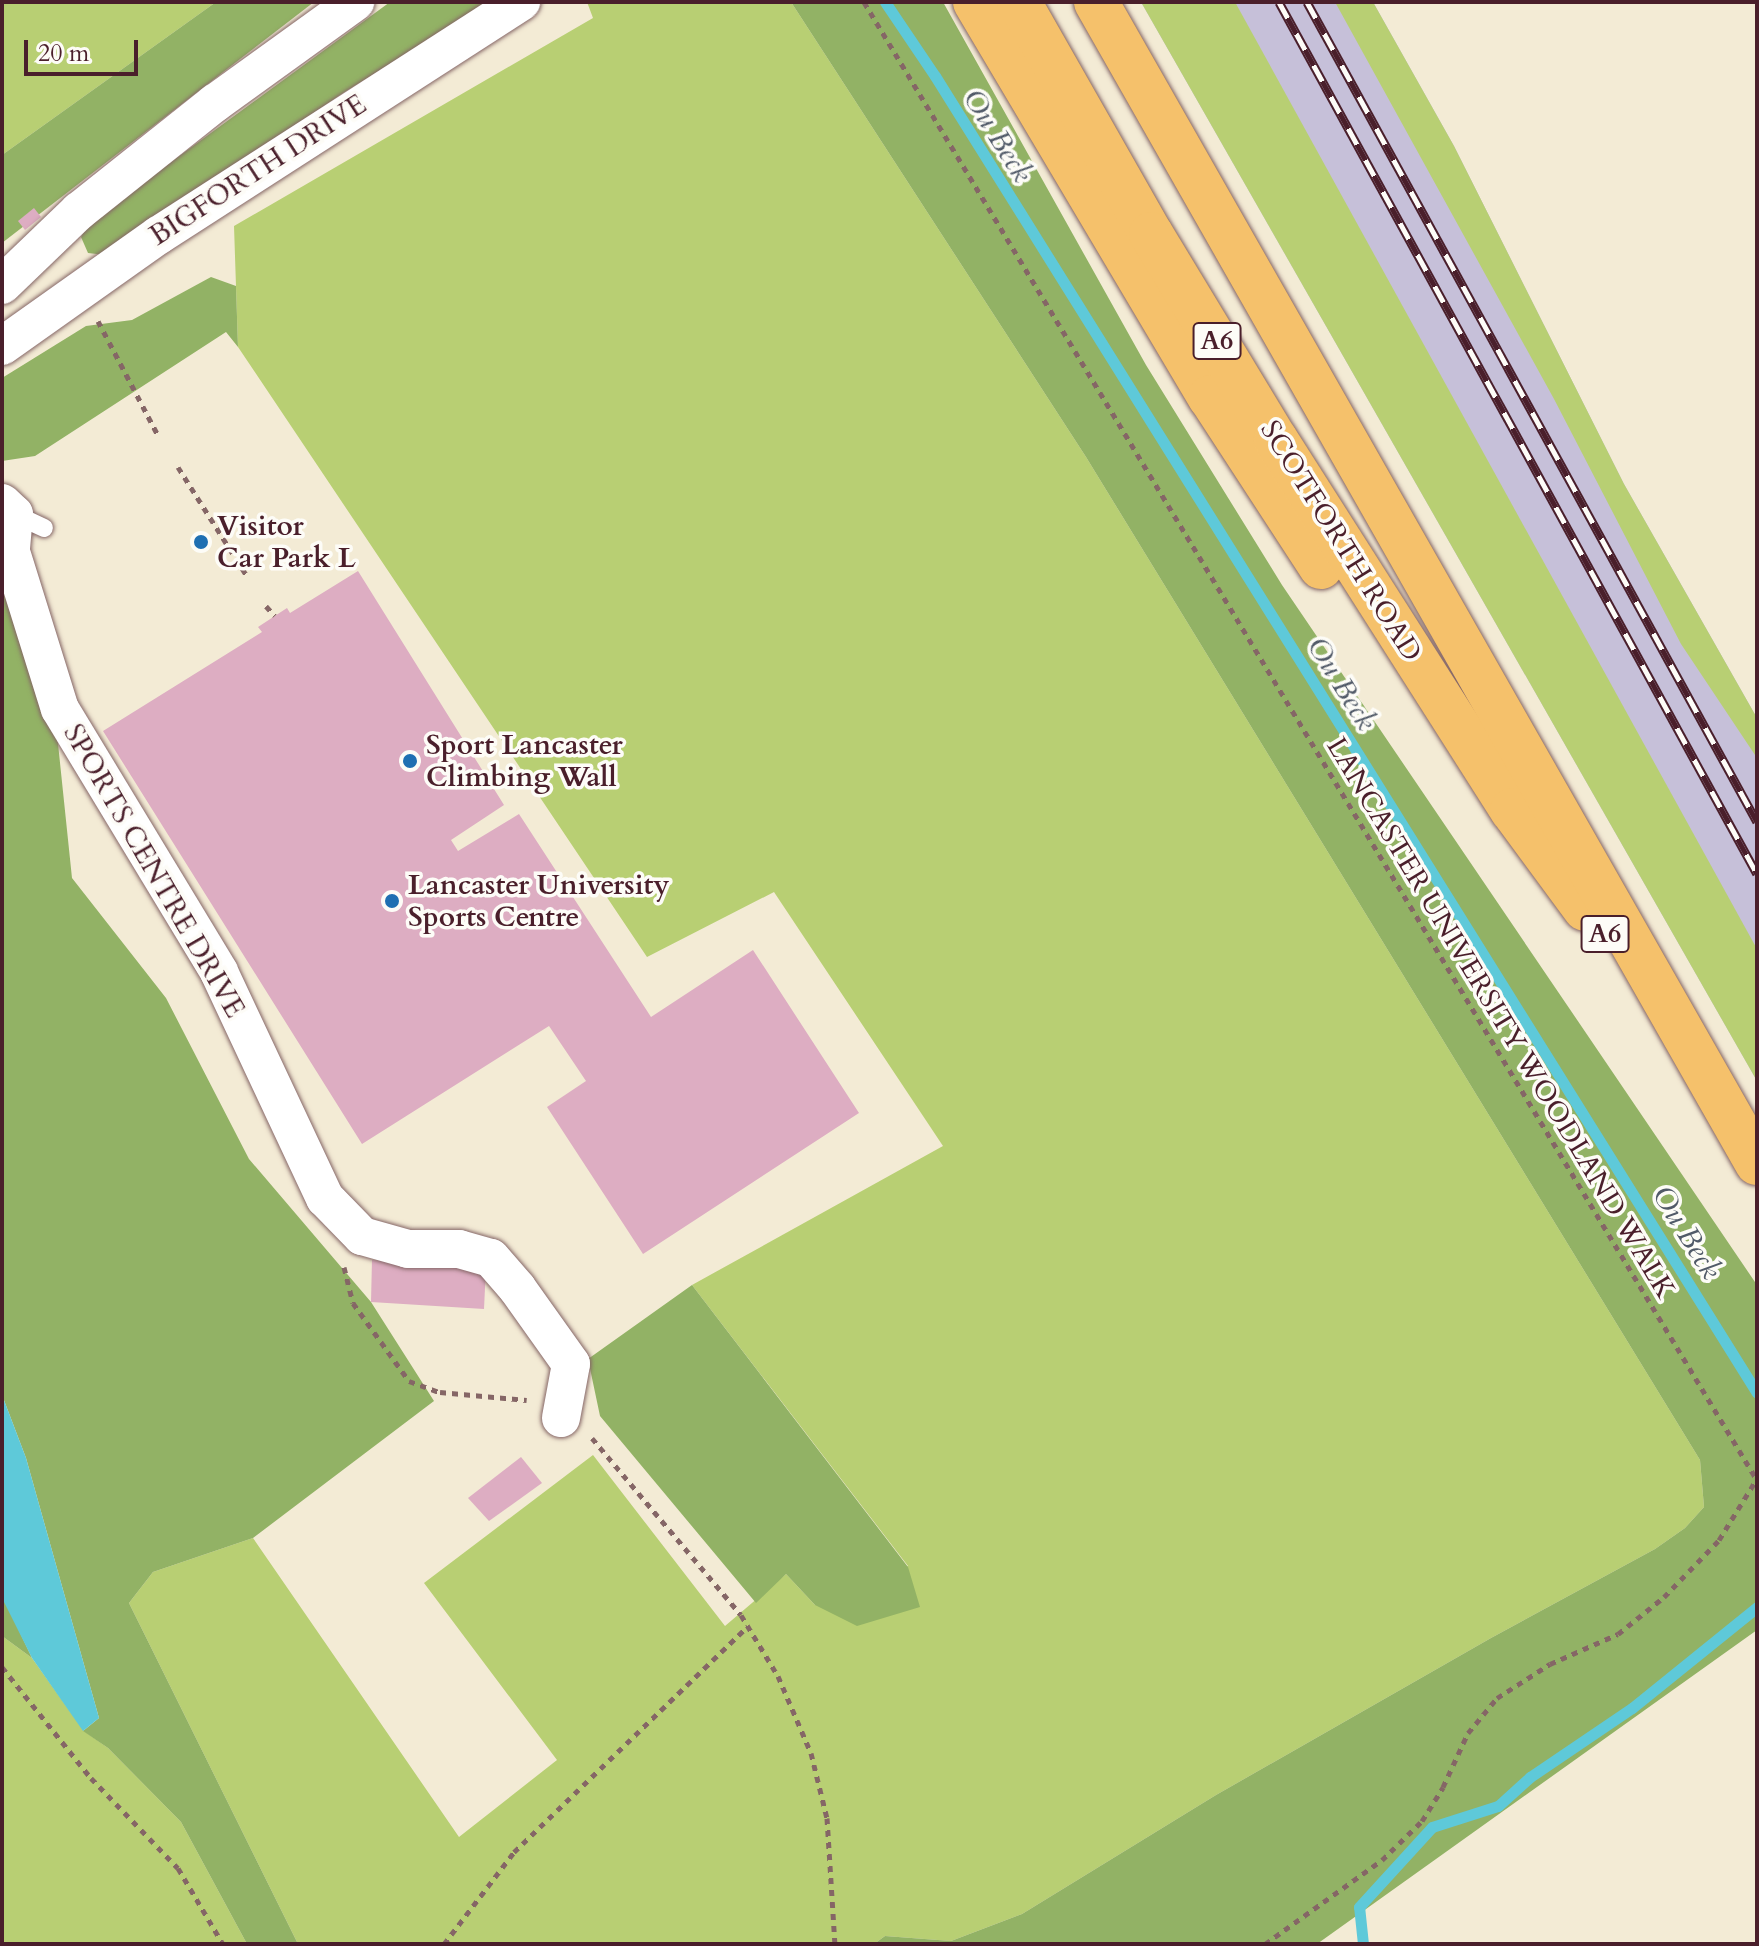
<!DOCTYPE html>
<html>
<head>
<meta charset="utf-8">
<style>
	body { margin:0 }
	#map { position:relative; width:1759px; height:1946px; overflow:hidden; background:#f3ebd5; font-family:Cardo,serif }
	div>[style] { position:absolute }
	.industrial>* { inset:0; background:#c6c0d9 }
	.green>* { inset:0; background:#b8cf73 }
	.forest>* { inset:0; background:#92b265 }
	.water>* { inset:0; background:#5ec9d9 }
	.stream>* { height:11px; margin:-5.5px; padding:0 5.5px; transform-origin:5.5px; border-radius:5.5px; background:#5ec9d9 }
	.building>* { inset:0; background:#ddadc2 }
	.path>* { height:5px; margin-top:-2.5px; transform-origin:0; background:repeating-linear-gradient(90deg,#856666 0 6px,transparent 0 12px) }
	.roads { filter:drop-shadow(0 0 2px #856666) drop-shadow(0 0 2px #856666) }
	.service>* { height:18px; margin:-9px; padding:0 9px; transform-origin:9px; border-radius:9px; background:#fff }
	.minor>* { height:38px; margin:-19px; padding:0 19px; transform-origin:19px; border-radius:19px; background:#fff }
	.primary>* { height:44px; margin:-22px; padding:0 22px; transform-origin:22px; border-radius:22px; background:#f5c16b }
	.rail>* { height:9px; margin-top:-4.5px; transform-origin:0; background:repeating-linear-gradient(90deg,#fdfcf7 0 18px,#4a1f2b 0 36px); box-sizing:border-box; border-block:2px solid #4a1f2b }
	.dots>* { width:22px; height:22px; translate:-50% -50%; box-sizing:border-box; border:4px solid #fdfcf7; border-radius:50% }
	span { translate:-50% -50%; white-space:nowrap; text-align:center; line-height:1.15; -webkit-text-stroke:7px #fdfcf7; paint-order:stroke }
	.shield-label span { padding:2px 6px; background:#fdfcf7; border:2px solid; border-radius:6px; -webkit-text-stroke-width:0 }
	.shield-label { font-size:26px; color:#4a1f2b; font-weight:700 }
	.street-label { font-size:28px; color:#4a1f2b }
	.poi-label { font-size:28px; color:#4a1f2b; font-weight:700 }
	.left { translate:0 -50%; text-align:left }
	.water-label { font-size:30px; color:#515a68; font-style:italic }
	.frame { position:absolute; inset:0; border:4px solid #4a1f2b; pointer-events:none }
	.scale { position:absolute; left:24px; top:40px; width:114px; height:36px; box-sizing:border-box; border:4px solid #4a1f2b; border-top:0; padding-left:10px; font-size:24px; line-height:28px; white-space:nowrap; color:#4a1f2b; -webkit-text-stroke:6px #fdfcf7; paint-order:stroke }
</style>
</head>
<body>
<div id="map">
	<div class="industrial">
		<i style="clip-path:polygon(1141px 2px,1373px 2px,1454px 146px,1624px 484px,1757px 718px,1757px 1081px)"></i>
	</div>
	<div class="green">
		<i style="clip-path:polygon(2px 2px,216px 2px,2px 155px)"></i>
		<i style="clip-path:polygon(587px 2px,791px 2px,1086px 457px,1700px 1460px,1704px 1507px,1685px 1528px,1655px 1549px,1491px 1638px,1216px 1795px,1022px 1914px,951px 1941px,885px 1936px,874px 1944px,298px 1944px,129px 1603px,153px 1572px,253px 1538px,459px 1837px,557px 1760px,424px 1583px,593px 1455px,725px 1626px,786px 1574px,815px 1605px,908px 1566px,692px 1285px,943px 1146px,774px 892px,647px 957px,238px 347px,234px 226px,593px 18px)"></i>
		<i style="clip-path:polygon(1141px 2px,1235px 2px,1757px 949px,1757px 1081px)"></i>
		<i style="clip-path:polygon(1335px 2px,1373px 2px,1454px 146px,1624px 484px,1757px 718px,1757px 758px,1681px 644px,1554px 399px)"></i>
		<i style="clip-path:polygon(2px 1636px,32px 1658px,84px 1731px,108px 1748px,181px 1822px,247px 1944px,2px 1944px)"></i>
	</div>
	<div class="forest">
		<i style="clip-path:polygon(216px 2px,314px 2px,2px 243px,2px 155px)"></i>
		<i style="clip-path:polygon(390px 2px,491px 2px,343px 93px,105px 255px,88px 253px,81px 237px,89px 222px)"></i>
		<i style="clip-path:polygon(791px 2px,943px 2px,1146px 365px,1282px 585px,1757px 1285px,1757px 1630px,1317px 1944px,874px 1944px,885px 1936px,951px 1941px,1022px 1914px,1216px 1795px,1491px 1638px,1655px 1549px,1685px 1528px,1704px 1507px,1700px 1460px,1086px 457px)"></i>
		<i style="clip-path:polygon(211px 277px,236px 286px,238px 347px,226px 332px,35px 456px,2px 461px,2px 378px,86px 326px,132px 320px)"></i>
		<i style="clip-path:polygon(2px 579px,57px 734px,72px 878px,166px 998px,249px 1159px,371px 1302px,434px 1401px,253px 1538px,153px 1572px,129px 1603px,298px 1944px,247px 1944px,181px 1822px,108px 1748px,83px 1731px,99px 1718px,26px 1458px,2px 1395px)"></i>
		<i style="clip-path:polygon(692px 1285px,908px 1567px,920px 1607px,857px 1626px,815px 1605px,786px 1574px,756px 1603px,600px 1416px,588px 1359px)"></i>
		<i style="clip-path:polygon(2px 1598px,7px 1605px,32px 1658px,2px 1636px)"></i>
	</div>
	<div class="water">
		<i style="clip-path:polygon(2px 1395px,26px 1458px,99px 1718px,83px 1731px,32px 1658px,2px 1598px)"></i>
	</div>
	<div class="stream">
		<i style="left:885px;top:2px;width:89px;rotate:56deg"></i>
		<i style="left:935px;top:76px;width:1552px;rotate:58.03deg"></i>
		<i style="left:1363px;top:1944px;width:37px;rotate:-96deg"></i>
		<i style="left:1359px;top:1907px;width:108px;rotate:-47.6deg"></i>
		<i style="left:1432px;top:1827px;width:69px;rotate:-17.7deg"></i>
		<i style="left:1498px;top:1806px;width:43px;rotate:-42.2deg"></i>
		<i style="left:1530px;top:1777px;width:123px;rotate:-34.1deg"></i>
		<i style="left:1632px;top:1708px;width:161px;rotate:-38.9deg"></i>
	</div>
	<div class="building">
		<i style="clip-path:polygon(34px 208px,41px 217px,25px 230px,18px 221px)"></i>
		<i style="clip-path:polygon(358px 571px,504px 805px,451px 840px,458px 851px,519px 814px,651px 1017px,753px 950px,859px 1113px,643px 1254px,547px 1107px,586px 1081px,549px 1026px,362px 1144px,103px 731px,262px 632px,258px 627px,287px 608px,290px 613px)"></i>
		<i style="clip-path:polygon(372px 1260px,486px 1267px,484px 1309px,371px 1302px)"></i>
		<i style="clip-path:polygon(521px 1457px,542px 1483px,489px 1521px,468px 1498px)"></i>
	</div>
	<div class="path">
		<i style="left:864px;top:2px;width:1727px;rotate:58.86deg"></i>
		<i style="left:98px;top:321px;width:131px;rotate:62.3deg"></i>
		<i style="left:178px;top:467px;width:129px;rotate:57.7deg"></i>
		<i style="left:266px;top:606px;width:13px;rotate:48deg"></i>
		<i style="left:344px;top:1267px;width:37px;rotate:76deg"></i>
		<i style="left:353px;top:1303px;width:96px;rotate:54.3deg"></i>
		<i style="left:409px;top:1381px;width:33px;rotate:20deg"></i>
		<i style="left:440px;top:1392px;width:87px;rotate:5.3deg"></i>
		<i style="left:592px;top:1438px;width:231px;rotate:49.9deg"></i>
		<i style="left:741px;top:1615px;width:71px;rotate:58.8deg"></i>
		<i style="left:778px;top:1676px;width:84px;rotate:66.8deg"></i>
		<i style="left:811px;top:1753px;width:67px;rotate:76.2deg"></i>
		<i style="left:827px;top:1818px;width:126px;rotate:86.4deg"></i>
		<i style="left:2px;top:1667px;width:142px;rotate:51.3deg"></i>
		<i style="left:91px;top:1778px;width:125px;rotate:46deg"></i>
		<i style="left:178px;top:1868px;width:88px;rotate:59.4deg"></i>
		<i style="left:444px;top:1944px;width:116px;rotate:-52.7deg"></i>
		<i style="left:514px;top:1852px;width:325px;rotate:-44deg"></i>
		<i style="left:1265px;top:1944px;width:144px;rotate:-35.7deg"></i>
		<i style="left:1382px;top:1860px;width:56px;rotate:-44.3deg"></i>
		<i style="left:1422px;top:1821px;width:40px;rotate:-58deg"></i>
		<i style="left:1443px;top:1787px;width:60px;rotate:-65.2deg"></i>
		<i style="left:1468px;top:1733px;width:45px;rotate:-50.4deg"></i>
		<i style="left:1497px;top:1698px;width:63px;rotate:-32.7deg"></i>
		<i style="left:1550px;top:1664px;width:74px;rotate:-23.8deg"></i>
		<i style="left:1618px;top:1634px;width:59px;rotate:-38.8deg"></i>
		<i style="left:1664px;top:1597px;width:79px;rotate:-46deg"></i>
		<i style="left:1719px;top:1540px;width:70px;rotate:-58.3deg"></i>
	</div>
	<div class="roads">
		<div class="service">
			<i style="left:14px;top:514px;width:33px;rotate:25deg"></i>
		</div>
		<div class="minor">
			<i style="left:2px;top:285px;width:107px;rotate:-43.9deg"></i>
			<i style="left:79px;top:211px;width:174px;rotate:-38.5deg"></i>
			<i style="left:215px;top:103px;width:173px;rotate:-35.8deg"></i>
			<i style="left:2px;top:346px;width:192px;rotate:-35.3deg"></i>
			<i style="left:159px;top:235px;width:431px;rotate:-32.8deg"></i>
			<i style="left:2px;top:503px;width:16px;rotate:43deg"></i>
			<i style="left:14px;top:514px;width:38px;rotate:95deg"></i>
			<i style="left:11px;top:552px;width:164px;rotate:72.7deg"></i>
			<i style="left:60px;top:709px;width:307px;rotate:58.8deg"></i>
			<i style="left:219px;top:972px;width:250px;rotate:64.9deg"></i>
			<i style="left:325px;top:1198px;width:53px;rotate:45.8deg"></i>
			<i style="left:362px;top:1236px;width:48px;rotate:15.8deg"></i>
			<i style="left:408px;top:1249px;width:51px"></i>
			<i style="left:459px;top:1249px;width:33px;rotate:16deg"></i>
			<i style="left:491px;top:1258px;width:40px;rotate:49deg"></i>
			<i style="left:517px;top:1288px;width:93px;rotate:54.6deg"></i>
			<i style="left:571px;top:1364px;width:55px;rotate:100.5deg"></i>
		</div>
		<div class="primary">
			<i style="left:975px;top:2px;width:460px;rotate:59.3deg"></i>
			<i style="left:1210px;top:397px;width:203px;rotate:56.9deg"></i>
			<i style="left:1019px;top:2px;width:267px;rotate:60.4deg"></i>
			<i style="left:1151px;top:234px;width:241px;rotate:58.8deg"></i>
			<i style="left:1276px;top:440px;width:439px;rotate:57.5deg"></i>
			<i style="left:1512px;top:810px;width:123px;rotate:53.6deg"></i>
			<i style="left:1096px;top:2px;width:1336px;rotate:60.35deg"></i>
		</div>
	</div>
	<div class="rail">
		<i style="left:1279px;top:2px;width:994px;rotate:61.27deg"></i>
		<i style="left:1307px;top:2px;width:935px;rotate:61.24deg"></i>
	</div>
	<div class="dots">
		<i style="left:201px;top:542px;background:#1f6fb2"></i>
		<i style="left:410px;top:761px;background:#1f6fb2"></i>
		<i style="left:392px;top:901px;background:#1f6fb2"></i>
	</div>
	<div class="shield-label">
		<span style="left:1217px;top:341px">A6</span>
		<span style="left:1605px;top:934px">A6</span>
	</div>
	<div class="street-label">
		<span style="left:258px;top:170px;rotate:-33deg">BIGFORTH DRIVE</span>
		<span style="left:1341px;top:541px;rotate:58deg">SCOTFORTH ROAD</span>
		<span style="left:154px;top:871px;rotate:60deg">SPORTS CENTRE DRIVE</span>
		<span style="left:1501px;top:1018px;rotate:59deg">LANCASTER UNIVERSITY WOODLAND WALK</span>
	</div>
	<div class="poi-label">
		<span class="left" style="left:217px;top:542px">Visitor<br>Car Park L</span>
		<span class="left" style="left:426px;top:761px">Sport Lancaster<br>Climbing Wall</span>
		<span class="left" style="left:408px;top:901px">Lancaster University<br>Sports Centre</span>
	</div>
	<div class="water-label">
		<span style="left:997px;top:136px;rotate:58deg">Ou Beck</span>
		<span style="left:1341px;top:684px;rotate:58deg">Ou Beck</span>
		<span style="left:1686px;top:1233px;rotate:58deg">Ou Beck</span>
	</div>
	<div class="frame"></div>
	<div class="scale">20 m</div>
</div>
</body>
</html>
